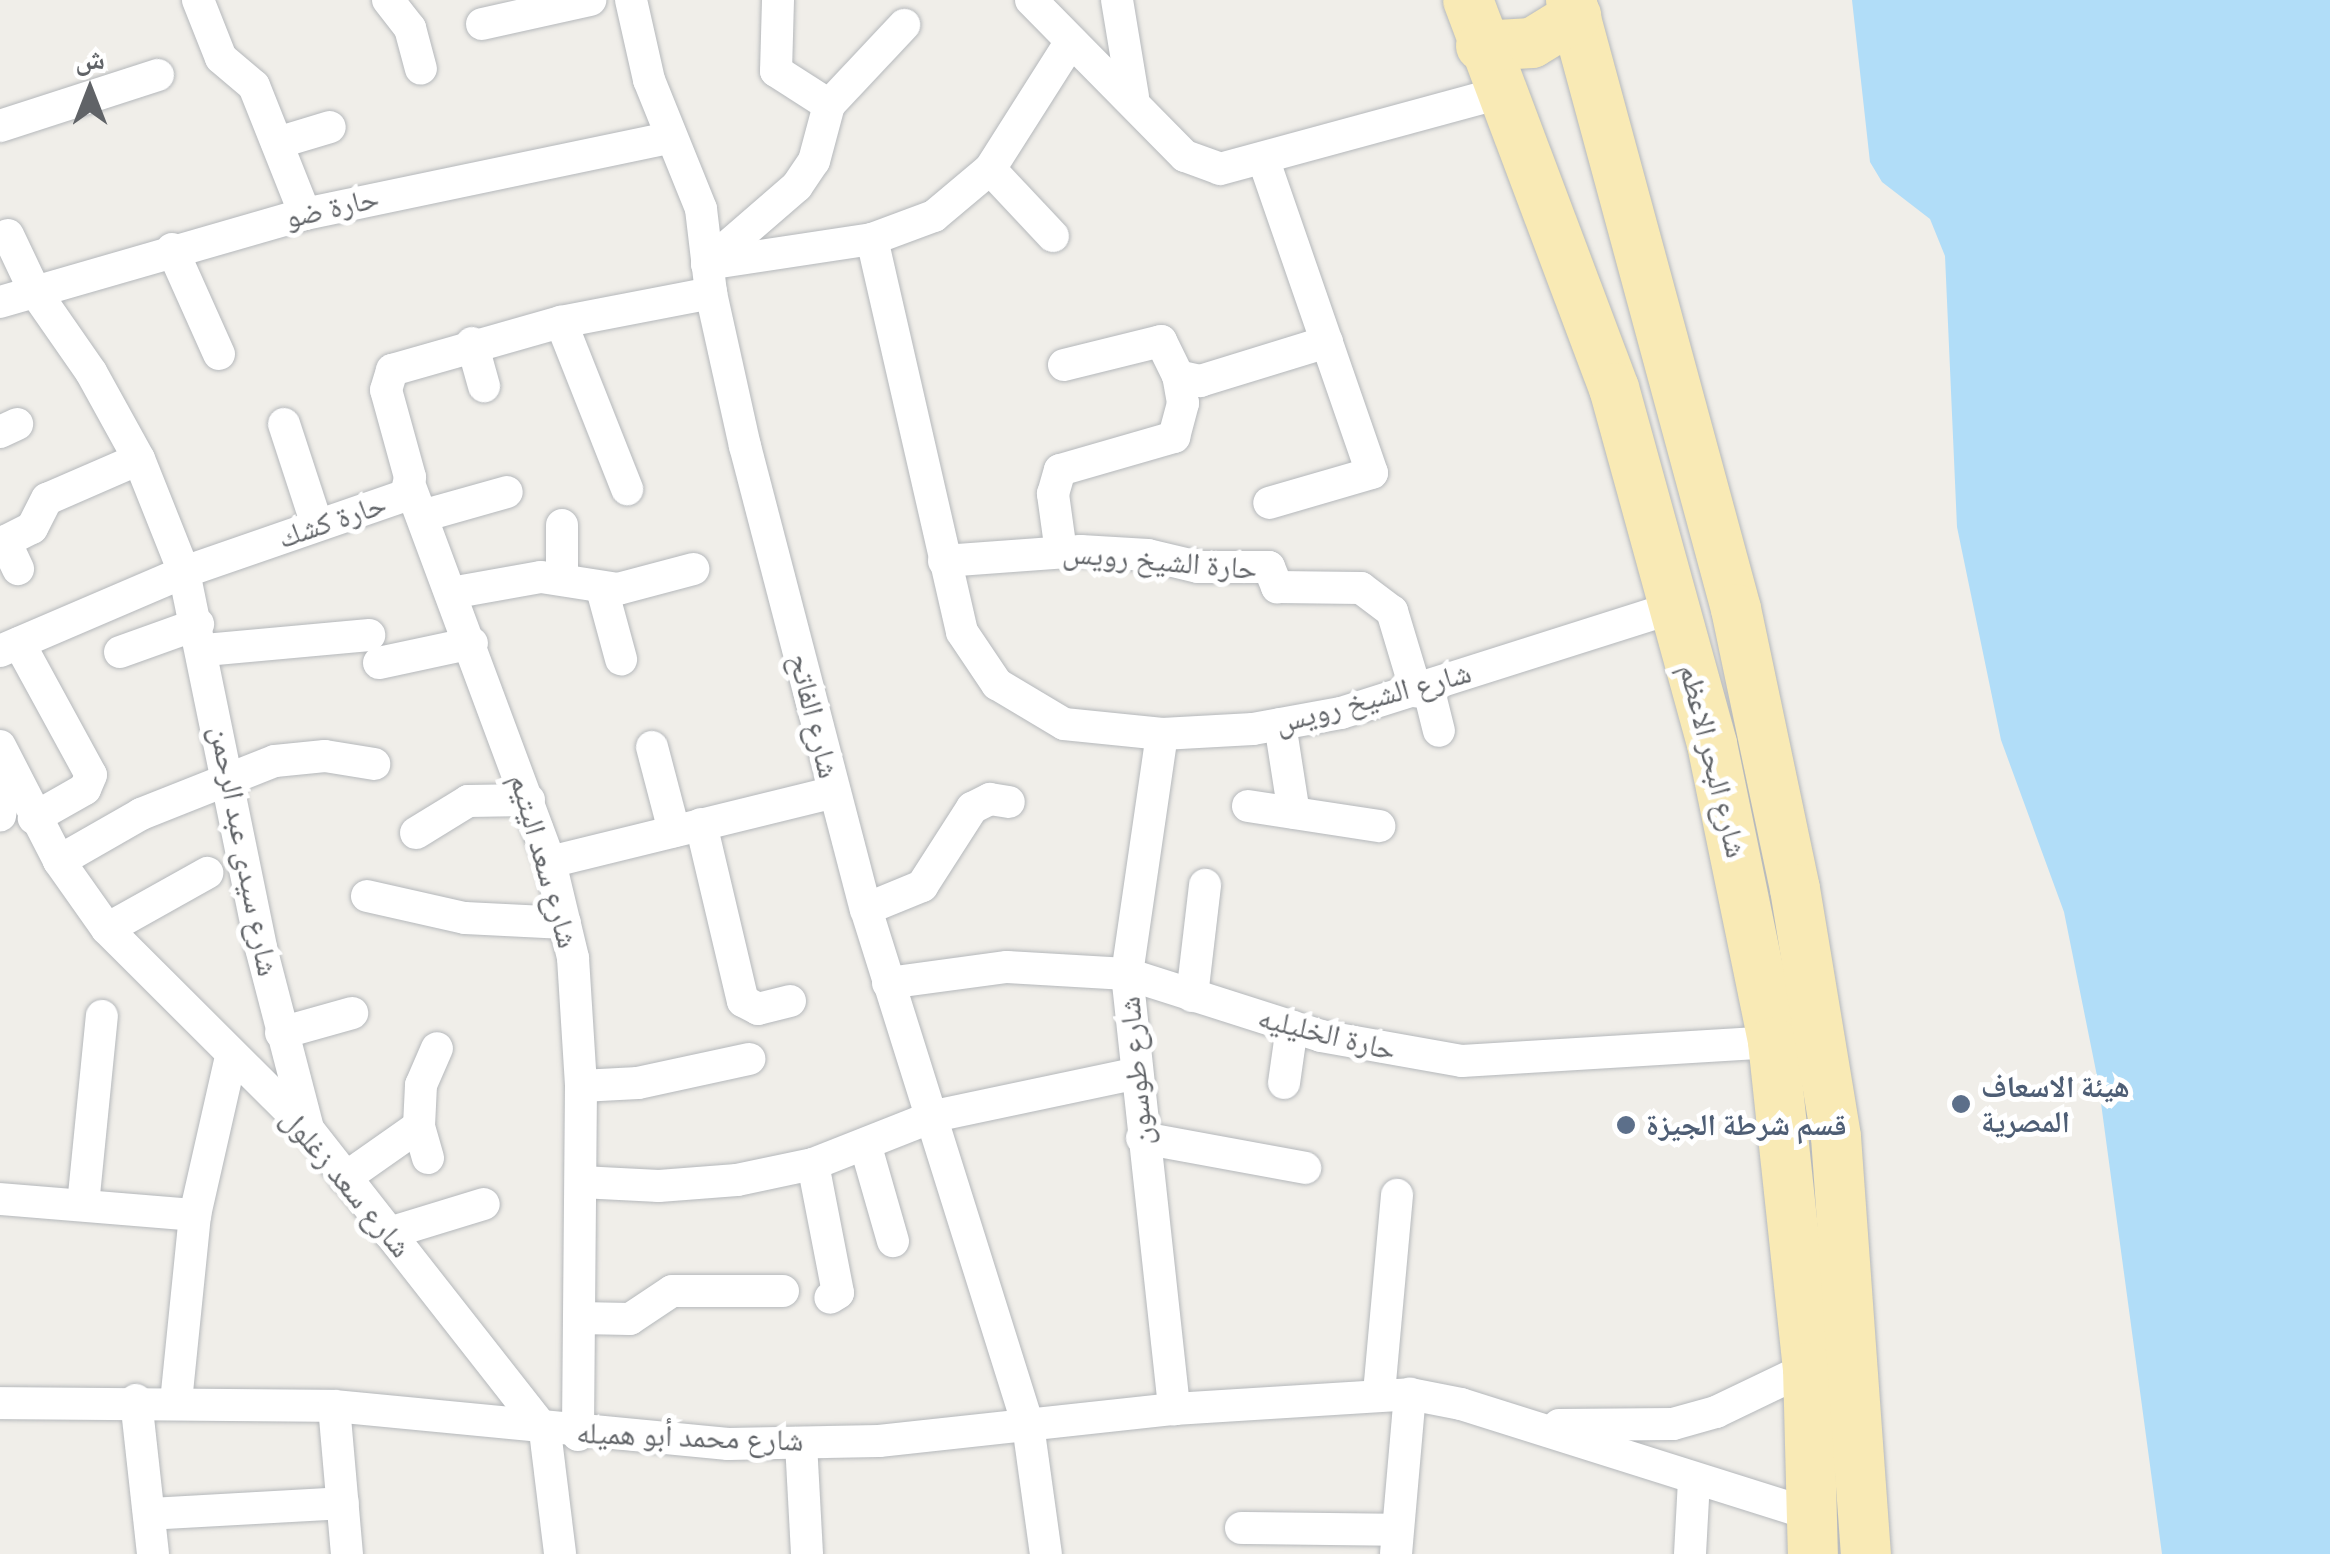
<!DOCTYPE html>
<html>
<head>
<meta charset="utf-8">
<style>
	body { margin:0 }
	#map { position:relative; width:2330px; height:1554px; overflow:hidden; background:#f0eee9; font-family:"Fira Sans Condensed","Noto Naskh Arabic",sans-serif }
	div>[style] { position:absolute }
	.water>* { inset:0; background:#b1ddf8 }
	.roads { filter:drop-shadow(0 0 2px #b5b8bb) drop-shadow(0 0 2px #b5b8bb) }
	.street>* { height:32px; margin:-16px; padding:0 16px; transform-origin:16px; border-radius:16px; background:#fff }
	.primary>* { height:50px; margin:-25px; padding:0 25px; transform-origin:25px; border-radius:25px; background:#f9eab5 }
	.dots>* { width:28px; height:28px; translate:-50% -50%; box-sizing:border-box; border:5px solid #fff; border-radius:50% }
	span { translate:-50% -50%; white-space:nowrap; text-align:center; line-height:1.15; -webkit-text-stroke:10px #fff; paint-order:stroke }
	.street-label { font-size:30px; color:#606367 }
	.service-label { font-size:30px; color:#4e5e75; font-weight:700 }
	.left { translate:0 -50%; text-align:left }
	.north { position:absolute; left:40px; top:40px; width:100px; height:100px; -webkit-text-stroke:8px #fff; paint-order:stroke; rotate:0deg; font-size:28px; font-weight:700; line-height:40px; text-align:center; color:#606367 }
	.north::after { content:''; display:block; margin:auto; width:35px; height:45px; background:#606367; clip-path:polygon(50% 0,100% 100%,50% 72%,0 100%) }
</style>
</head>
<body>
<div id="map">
	<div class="water">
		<i style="clip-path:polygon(1852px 0,2330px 0,2330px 1554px,2162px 1554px,2098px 1081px,2064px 912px,2001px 740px,1957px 527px,1945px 256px,1930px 219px,1882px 182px,1870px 162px)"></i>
	</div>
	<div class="roads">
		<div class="street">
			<i style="left:198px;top:0;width:62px;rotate:68.4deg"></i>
			<i style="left:221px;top:58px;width:43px;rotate:40.3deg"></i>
			<i style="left:254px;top:86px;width:138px;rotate:68.3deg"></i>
			<i style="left:388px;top:0;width:36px;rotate:52deg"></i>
			<i style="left:410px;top:28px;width:42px;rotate:75deg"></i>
			<i style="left:631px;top:0;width:82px;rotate:77.3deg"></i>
			<i style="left:649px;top:80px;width:139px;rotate:68deg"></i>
			<i style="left:701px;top:209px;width:85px;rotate:83.2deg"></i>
			<i style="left:711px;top:293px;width:157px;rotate:77.5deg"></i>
			<i style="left:745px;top:446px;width:479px;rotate:75.4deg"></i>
			<i style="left:866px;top:909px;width:541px;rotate:72.57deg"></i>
			<i style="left:1028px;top:1425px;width:130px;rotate:82.1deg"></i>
			<i style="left:778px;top:0;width:71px;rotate:91.6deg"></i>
			<i style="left:776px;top:71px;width:63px;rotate:32.7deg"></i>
			<i style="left:1031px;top:0;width:219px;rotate:45.4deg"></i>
			<i style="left:1185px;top:156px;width:37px;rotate:20deg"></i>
			<i style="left:1220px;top:169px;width:297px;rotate:-15.2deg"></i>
			<i style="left:1117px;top:0;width:98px;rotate:80.6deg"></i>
			<i style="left:482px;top:24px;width:111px;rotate:-12.5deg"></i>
			<i style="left:0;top:126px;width:166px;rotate:-17.9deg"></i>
			<i style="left:277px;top:143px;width:55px;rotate:-16.8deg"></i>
			<i style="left:1263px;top:158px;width:333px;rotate:70.9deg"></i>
			<i style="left:1372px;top:473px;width:107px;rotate:163.8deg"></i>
			<i style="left:990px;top:169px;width:92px;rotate:46.8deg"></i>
			<i style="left:8px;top:235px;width:61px;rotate:64.7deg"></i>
			<i style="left:34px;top:290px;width:100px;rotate:55.2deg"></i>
			<i style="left:91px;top:372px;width:99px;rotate:61.1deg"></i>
			<i style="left:139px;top:459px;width:122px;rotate:68.3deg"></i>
			<i style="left:184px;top:572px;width:384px;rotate:78.4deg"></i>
			<i style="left:261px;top:948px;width:187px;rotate:75.4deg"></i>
			<i style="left:872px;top:239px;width:403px;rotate:77.1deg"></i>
			<i style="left:962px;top:632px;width:63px;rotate:56.1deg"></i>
			<i style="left:997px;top:684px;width:78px;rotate:30.8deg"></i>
			<i style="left:1064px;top:724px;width:99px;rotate:5.8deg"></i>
			<i style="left:1162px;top:734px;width:91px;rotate:-3.1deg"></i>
			<i style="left:1253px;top:729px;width:89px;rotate:-10.3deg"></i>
			<i style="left:1341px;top:713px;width:348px;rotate:-17.6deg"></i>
			<i style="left:172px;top:249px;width:115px;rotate:65.9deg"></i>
			<i style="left:707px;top:264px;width:167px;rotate:-8.6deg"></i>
			<i style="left:872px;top:239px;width:66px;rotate:-20.4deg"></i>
			<i style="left:934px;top:216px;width:73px;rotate:-40deg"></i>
			<i style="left:990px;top:169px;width:149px;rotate:-57.6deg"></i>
			<i style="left:707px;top:264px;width:119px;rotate:-40.9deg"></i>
			<i style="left:797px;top:186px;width:30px;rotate:-56deg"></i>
			<i style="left:814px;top:161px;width:58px;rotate:-75deg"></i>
			<i style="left:829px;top:105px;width:110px;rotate:-46.8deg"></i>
			<i style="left:0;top:302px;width:317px;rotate:-16.1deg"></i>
			<i style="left:305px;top:214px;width:373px;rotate:-11.8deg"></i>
			<i style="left:561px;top:322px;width:180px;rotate:68.4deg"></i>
			<i style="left:472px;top:343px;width:45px;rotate:74.4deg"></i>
			<i style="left:1064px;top:365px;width:100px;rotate:-13.9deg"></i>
			<i style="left:1161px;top:341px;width:39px;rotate:64deg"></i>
			<i style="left:1178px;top:376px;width:23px;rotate:13deg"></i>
			<i style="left:1200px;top:381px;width:133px;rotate:-17.1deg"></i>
			<i style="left:284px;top:424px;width:106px;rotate:71.9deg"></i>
			<i style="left:0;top:432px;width:19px;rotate:-25deg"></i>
			<i style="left:410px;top:486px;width:401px;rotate:69.6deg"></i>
			<i style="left:550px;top:862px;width:99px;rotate:76.5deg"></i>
			<i style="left:573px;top:958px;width:128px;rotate:86.4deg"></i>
			<i style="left:581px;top:1086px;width:349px;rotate:90.5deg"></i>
			<i style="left:422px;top:516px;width:88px;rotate:-15.8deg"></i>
			<i style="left:562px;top:525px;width:52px;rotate:90deg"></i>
			<i style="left:5px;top:541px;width:31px;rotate:65deg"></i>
			<i style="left:0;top:544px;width:36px;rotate:-27deg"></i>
			<i style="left:32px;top:528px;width:33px;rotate:-63deg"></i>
			<i style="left:47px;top:499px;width:100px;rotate:-23.5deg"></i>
			<i style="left:1061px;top:552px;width:59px;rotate:-97.9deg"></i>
			<i style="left:1053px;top:494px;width:25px;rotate:-74deg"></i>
			<i style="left:1060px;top:470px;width:119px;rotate:-16.1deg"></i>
			<i style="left:1174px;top:437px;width:35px;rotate:-75deg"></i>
			<i style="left:1183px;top:403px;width:27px;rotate:-100deg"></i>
			<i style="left:944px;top:561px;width:137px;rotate:-4.2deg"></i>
			<i style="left:1081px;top:551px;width:67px;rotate:3.4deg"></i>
			<i style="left:1148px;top:555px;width:51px;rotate:13.5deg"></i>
			<i style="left:1198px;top:567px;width:71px"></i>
			<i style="left:1269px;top:567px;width:22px;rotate:68deg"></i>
			<i style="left:1277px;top:587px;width:84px;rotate:0.7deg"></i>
			<i style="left:1361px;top:588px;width:39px;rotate:37deg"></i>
			<i style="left:1392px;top:611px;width:84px;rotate:73.3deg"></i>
			<i style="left:602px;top:589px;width:73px;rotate:74.8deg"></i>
			<i style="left:451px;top:593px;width:91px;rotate:-10.1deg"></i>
			<i style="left:541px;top:577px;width:78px;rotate:8.9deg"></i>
			<i style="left:618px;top:589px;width:78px;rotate:-14.9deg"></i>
			<i style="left:19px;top:643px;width:150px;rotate:61.4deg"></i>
			<i style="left:91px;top:775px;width:15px;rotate:113deg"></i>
			<i style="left:85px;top:789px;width:59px;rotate:150.4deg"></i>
			<i style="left:205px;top:650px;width:165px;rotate:-5.2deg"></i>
			<i style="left:0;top:651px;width:200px;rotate:-23.2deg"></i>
			<i style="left:184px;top:572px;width:235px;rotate:-19.1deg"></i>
			<i style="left:406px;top:495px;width:18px;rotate:-77deg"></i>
			<i style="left:410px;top:477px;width:90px;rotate:-105.4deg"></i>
			<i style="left:386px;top:390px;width:21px;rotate:-73deg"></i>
			<i style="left:392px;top:370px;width:176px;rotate:-15.9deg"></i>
			<i style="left:561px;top:322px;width:153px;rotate:-10.9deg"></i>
			<i style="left:120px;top:652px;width:83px;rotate:-19.7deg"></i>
			<i style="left:379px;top:663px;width:95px;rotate:-12.1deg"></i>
			<i style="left:1428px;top:687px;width:45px;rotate:76deg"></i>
			<i style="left:1280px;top:724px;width:90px;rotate:81.1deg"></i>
			<i style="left:1162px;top:734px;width:243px;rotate:98.3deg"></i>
			<i style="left:1127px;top:974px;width:438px;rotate:83.8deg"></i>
			<i style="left:0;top:746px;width:129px;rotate:62.8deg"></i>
			<i style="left:59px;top:861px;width:83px;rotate:54.8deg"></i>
			<i style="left:107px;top:929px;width:284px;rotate:44.9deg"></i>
			<i style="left:308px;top:1129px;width:384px;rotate:51.9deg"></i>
			<i style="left:545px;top:1431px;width:124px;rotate:83deg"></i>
			<i style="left:652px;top:747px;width:87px;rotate:75.3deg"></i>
			<i style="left:0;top:768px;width:7px;rotate:-8deg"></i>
			<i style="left:7px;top:767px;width:49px;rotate:98.1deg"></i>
			<i style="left:1248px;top:806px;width:133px;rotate:8.7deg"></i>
			<i style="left:701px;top:824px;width:182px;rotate:76.7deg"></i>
			<i style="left:743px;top:1001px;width:17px;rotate:28deg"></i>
			<i style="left:758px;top:1009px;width:33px;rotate:-14deg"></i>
			<i style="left:416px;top:833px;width:61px;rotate:-31.6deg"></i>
			<i style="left:468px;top:801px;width:61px;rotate:-0.9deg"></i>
			<i style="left:59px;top:861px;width:95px;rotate:-29.8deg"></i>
			<i style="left:141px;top:814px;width:144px;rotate:-21.6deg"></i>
			<i style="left:275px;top:761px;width:50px;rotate:-5.7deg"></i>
			<i style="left:325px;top:756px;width:50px;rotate:9.3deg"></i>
			<i style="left:550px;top:862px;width:292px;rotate:-13.8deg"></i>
			<i style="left:367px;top:896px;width:100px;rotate:12.7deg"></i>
			<i style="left:465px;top:918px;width:100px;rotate:2.9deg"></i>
			<i style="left:866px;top:909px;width:61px;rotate:-22.3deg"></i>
			<i style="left:922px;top:886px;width:93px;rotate:-57.3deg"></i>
			<i style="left:972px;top:808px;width:20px;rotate:-27deg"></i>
			<i style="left:990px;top:799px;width:19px;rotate:9deg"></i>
			<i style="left:107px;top:929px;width:115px;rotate:-29.2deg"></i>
			<i style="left:888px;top:983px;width:120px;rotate:-7.7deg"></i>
			<i style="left:1007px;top:967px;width:120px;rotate:3.3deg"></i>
			<i style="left:1127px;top:974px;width:204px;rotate:17.7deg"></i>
			<i style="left:1321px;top:1036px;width:143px;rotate:10.1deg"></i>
			<i style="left:1462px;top:1061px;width:312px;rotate:-3.5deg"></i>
			<i style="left:1192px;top:996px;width:112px;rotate:-83.3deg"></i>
			<i style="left:281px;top:1033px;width:74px;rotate:-15.7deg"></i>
			<i style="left:1284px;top:1083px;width:57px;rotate:-81.9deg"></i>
			<i style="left:581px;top:1086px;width:57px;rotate:-3deg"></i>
			<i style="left:638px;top:1083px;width:114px;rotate:-12.2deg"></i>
			<i style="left:1142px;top:1138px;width:166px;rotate:10.4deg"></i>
			<i style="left:866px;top:1147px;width:98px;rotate:74deg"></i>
			<i style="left:428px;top:1158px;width:33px;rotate:-106deg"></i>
			<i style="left:419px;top:1126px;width:41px;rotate:-87.2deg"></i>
			<i style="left:421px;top:1085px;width:40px;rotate:-66.6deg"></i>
			<i style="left:813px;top:1164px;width:131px;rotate:79deg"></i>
			<i style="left:838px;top:1293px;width:9px;rotate:148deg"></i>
			<i style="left:345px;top:1178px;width:90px;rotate:-35.1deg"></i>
			<i style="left:581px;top:1182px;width:78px;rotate:2.9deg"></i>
			<i style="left:659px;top:1186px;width:78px;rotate:-4.4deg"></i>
			<i style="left:737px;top:1180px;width:78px;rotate:-11.9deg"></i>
			<i style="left:813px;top:1164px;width:130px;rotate:-21.6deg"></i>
			<i style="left:934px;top:1116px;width:204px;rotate:-11.9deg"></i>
			<i style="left:0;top:1199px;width:196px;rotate:4.7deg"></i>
			<i style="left:83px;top:1205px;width:190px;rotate:-84.3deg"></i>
			<i style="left:389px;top:1233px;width:99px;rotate:-17deg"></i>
			<i style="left:579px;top:1318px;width:51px;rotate:1.1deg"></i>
			<i style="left:630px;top:1319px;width:50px;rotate:-33.7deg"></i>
			<i style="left:672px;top:1291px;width:111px"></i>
			<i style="left:1379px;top:1393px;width:199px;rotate:-84.8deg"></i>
			<i style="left:136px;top:1400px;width:155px;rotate:83.7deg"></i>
			<i style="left:176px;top:1402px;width:188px;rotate:-84.2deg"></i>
			<i style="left:195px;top:1215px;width:163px;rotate:-77.2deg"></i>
			<i style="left:0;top:1403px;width:334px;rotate:0.5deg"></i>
			<i style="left:334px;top:1406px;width:396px;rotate:5.5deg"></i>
			<i style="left:728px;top:1444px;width:151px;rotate:-1.1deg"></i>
			<i style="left:879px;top:1441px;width:297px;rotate:-6.2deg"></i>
			<i style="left:1174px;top:1409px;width:236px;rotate:-3.6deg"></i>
			<i style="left:1410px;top:1394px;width:52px;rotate:11.1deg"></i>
			<i style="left:1461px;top:1404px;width:370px;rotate:17.5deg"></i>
			<i style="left:334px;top:1406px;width:149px;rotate:85deg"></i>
			<i style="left:1559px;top:1425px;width:114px;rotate:-0.5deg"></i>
			<i style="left:1673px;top:1424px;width:45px;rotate:-15.6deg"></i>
			<i style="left:1716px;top:1412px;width:102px;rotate:-25.6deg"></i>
			<i style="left:801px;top:1443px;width:111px;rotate:86.9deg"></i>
			<i style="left:149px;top:1514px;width:194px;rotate:-3.2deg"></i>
			<i style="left:1241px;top:1528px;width:156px;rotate:0.7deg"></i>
			<i style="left:1396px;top:1554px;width:161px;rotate:-85deg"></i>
			<i style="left:1690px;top:1554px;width:75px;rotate:-86.9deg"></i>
		</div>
		<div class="primary">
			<i style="left:1468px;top:0;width:415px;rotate:69.4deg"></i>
			<i style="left:1614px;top:388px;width:369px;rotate:74.6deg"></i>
			<i style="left:1712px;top:744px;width:304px;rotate:78.4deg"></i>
			<i style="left:1773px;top:1042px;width:328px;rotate:83.9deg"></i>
			<i style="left:1808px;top:1368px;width:186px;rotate:88.5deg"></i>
			<i style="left:1571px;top:0;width:631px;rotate:74.84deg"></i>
			<i style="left:1736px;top:609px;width:286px;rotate:78.1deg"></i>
			<i style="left:1795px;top:889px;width:251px;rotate:80.6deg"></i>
			<i style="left:1836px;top:1137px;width:418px;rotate:85.9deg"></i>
			<i style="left:1481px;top:46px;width:51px;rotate:-3.4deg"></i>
			<i style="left:1532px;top:43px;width:52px;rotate:-31.5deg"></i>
		</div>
	</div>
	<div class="dots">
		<i style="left:1961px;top:1104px;background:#5c6f8a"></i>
		<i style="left:1626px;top:1125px;background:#5c6f8a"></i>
	</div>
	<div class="street-label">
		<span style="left:332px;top:208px;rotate:-13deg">حارة ضو</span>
		<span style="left:332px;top:521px;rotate:-19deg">حارة كشك</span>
		<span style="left:1160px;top:561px;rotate:5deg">حارة الشيخ رويس</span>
		<span style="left:1373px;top:698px;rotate:-15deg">شارع الشيخ رويس</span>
		<span style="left:814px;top:716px;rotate:76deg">شارع الفاتح</span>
		<span style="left:1713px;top:761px;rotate:76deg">شارع البحر الاعظم</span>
		<span style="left:244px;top:851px;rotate:79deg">شارع سيدى عبد الرحمن</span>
		<span style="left:544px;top:861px;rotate:74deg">شارع سعد اليتيم</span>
		<span style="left:1327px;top:1034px;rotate:14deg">حارة الخليليه</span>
		<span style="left:1136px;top:1071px;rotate:-95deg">شارع طوسون</span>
		<span style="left:346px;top:1183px;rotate:50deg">شارع سعد زغلول</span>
		<span style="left:690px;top:1437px;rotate:2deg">شارع محمد أبو هميله</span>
	</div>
	<div class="service-label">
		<span class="left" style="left:1981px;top:1104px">هيئة الاسعاف<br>المصرية</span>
		<span class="left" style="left:1646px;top:1125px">قسم شرطة الجيزة</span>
	</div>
	<div class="north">ش</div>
</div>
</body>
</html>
